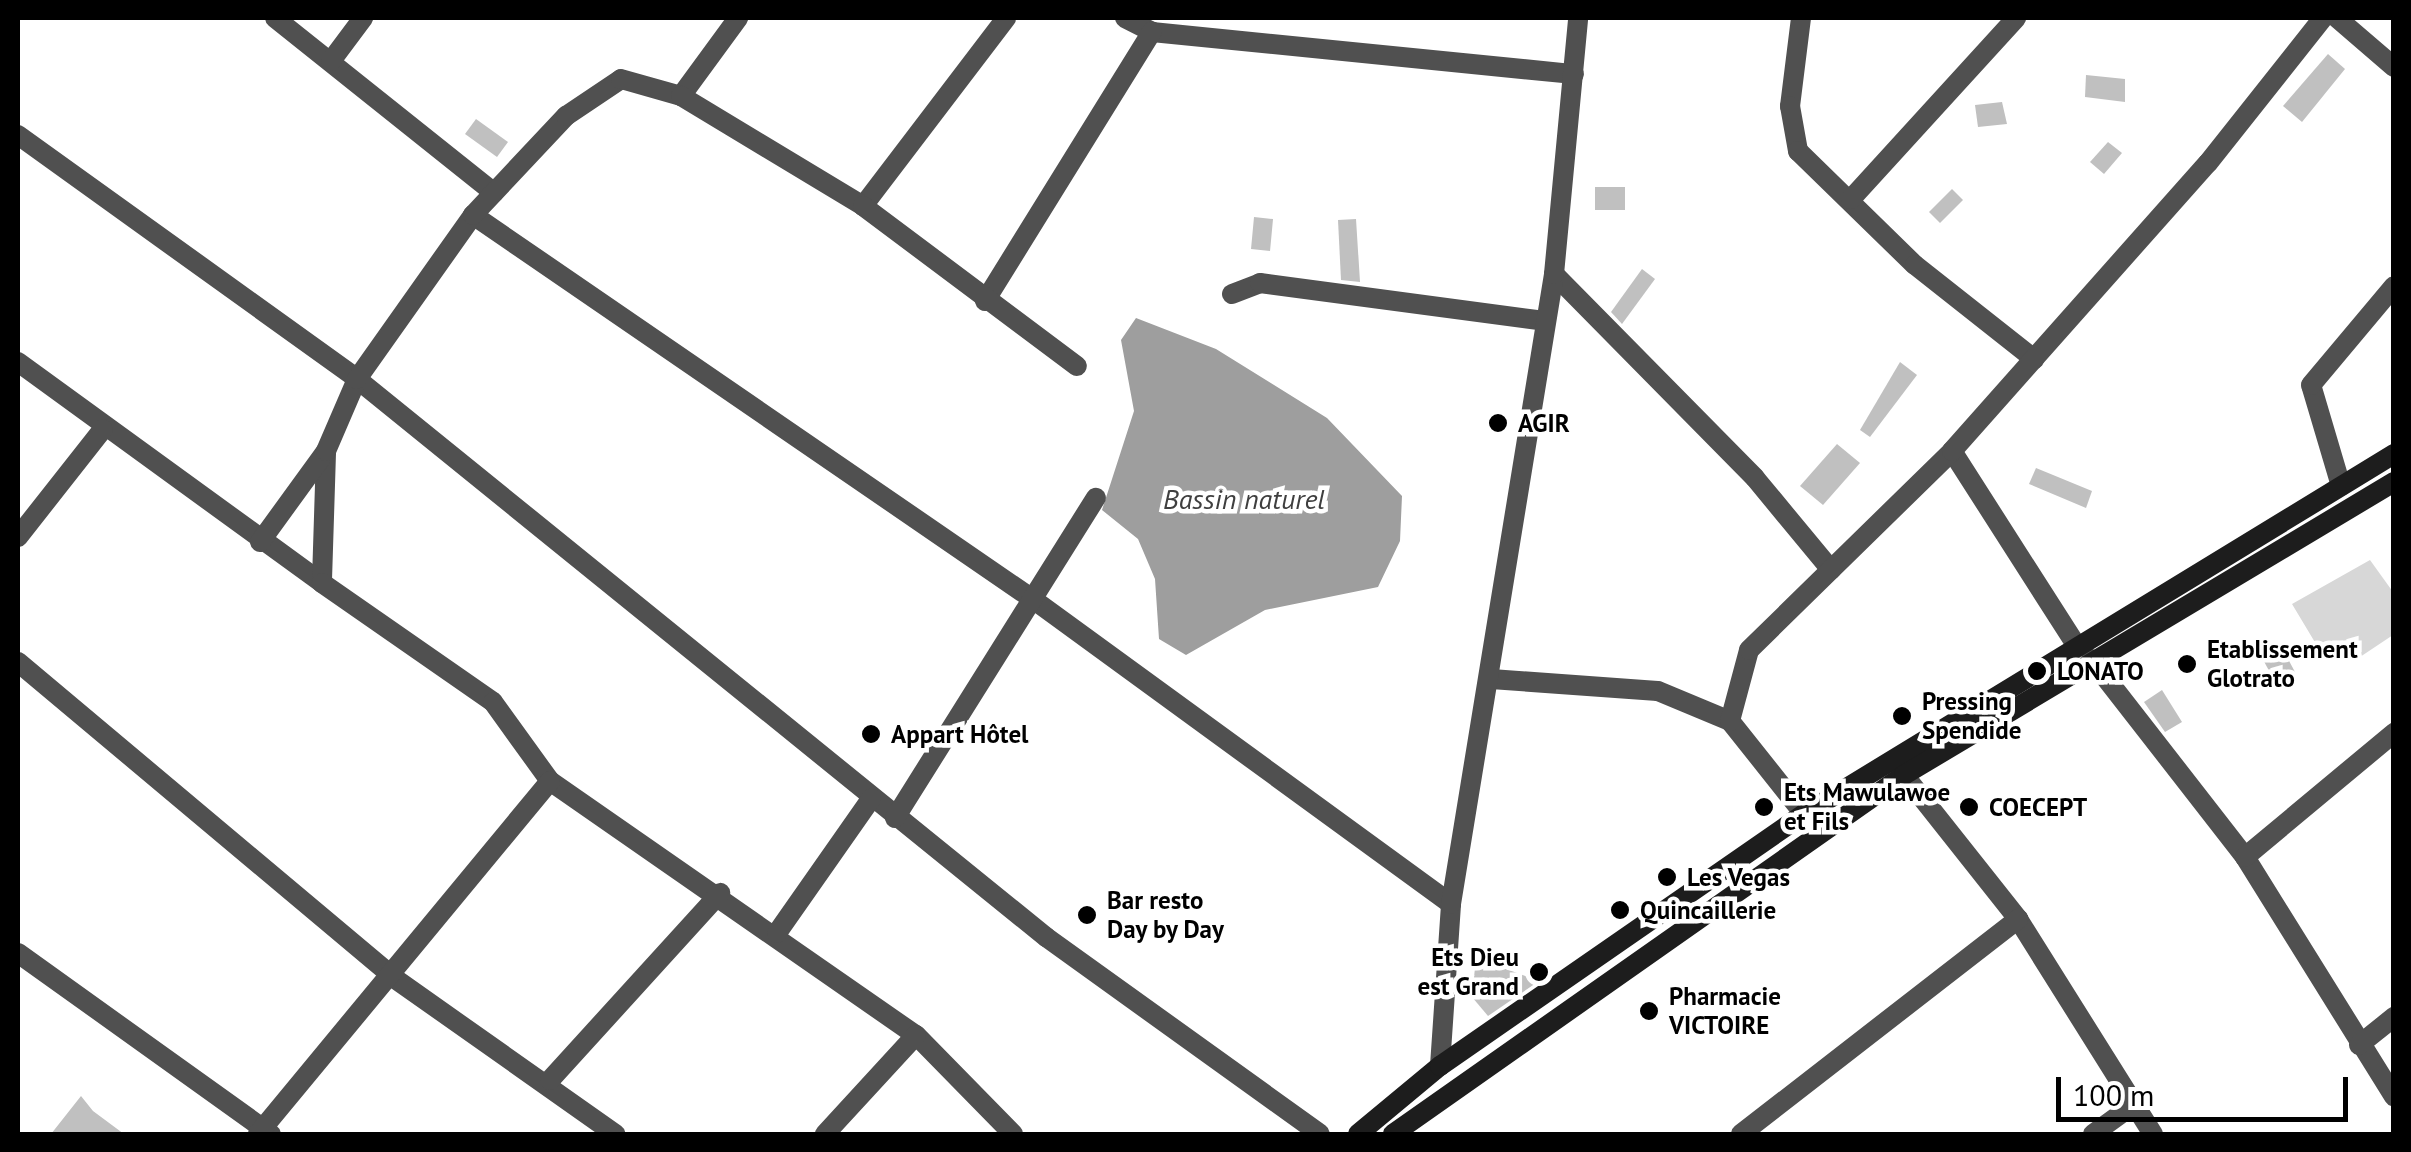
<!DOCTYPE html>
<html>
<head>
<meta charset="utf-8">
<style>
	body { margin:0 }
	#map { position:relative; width:2411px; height:1152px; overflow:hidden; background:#fff; font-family:"PT Sans",sans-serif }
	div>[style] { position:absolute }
	.green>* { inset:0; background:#d7d7d7 }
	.water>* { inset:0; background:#9e9e9e }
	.building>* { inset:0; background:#c0c0c0 }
	.street>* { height:20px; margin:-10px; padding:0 10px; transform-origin:10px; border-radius:10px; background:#505050 }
	.secondary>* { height:20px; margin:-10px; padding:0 10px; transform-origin:10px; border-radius:10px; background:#1d1d1d }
	.dots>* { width:28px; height:28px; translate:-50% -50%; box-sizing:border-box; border:5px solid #fff; border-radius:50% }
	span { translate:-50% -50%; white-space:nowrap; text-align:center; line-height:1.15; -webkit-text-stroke:9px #fff; paint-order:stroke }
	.poi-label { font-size:25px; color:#000; font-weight:700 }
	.left { translate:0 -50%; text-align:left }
	.right { translate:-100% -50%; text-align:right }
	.water-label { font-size:28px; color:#3f3f3f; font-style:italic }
	.frame { position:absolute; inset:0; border:20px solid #000; pointer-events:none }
	.scale { position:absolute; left:2056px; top:1077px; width:292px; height:45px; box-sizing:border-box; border:5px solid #000; border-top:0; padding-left:12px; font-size:30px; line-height:35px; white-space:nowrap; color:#000; -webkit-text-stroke:8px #fff; paint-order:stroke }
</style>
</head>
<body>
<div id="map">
	<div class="green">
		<i style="clip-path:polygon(2370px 560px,2393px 592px,2393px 635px,2357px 659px,2349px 641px,2316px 644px,2292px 604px)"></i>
	</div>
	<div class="water">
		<i style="clip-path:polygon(1136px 318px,1216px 349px,1327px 418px,1402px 496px,1400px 541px,1378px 587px,1265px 610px,1186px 655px,1159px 639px,1155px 579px,1138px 539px,1102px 510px,1134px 411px,1121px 340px)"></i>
	</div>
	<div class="building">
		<i style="clip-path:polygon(2328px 54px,2345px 69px,2302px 122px,2283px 106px)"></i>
		<i style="clip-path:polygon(2086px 75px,2125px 79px,2125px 102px,2085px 97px)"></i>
		<i style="clip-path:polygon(2002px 102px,2007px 124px,1978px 127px,1975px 105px)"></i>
		<i style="clip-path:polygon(476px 119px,508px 142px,497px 157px,465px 134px)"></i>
		<i style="clip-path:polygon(2108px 142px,2122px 153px,2104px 174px,2090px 162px)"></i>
		<i style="clip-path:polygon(1595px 187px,1625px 187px,1625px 210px,1595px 210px)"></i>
		<i style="clip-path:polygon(1952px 189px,1963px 200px,1940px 223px,1929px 212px)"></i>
		<i style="clip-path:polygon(1254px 217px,1273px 219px,1270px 251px,1251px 249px)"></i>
		<i style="clip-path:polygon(1356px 219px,1360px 282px,1341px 280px,1338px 220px)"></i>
		<i style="clip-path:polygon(1642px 269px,1655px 279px,1622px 324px,1611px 312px)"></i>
		<i style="clip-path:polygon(1900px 362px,1917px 375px,1870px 437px,1860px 430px)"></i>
		<i style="clip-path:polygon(1837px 444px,1860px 463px,1823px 505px,1800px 486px)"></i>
		<i style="clip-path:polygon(2036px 468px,2092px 491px,2086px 508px,2029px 484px)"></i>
		<i style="clip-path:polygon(2279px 642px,2295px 672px,2275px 682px,2259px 652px)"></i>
		<i style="clip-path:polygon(2162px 690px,2182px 722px,2165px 732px,2144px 702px)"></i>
		<i style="clip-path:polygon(1476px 958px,1539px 981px,1488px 1016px,1472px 997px)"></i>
		<i style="clip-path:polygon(81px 1096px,93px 1111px,124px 1134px,51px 1134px)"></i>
	</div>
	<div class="street">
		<i style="left:275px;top:18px;width:280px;rotate:38.6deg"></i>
		<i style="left:1125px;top:18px;width:30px;rotate:27deg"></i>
		<i style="left:1152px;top:32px;width:424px;rotate:5.7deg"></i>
		<i style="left:1801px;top:18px;width:89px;rotate:97.1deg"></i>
		<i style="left:1790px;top:106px;width:46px;rotate:79.9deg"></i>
		<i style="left:1798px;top:151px;width:163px;rotate:44.3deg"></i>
		<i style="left:1915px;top:265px;width:152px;rotate:38.3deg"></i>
		<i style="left:2337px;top:18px;width:75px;rotate:40.7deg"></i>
		<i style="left:331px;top:61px;width:54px;rotate:-53.3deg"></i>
		<i style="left:681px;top:96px;width:97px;rotate:-53.8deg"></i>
		<i style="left:18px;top:135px;width:418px;rotate:35.7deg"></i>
		<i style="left:357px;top:379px;width:887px;rotate:39deg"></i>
		<i style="left:1046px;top:937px;width:337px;rotate:35.7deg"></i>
		<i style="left:1851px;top:199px;width:245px;rotate:-47.6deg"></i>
		<i style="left:863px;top:206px;width:236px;rotate:-52.7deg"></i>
		<i style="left:473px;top:215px;width:680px;rotate:34.46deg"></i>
		<i style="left:1034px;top:600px;width:516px;rotate:36.09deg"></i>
		<i style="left:1554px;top:274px;width:286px;rotate:45.4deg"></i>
		<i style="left:1755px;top:478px;width:119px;rotate:50.4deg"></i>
		<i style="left:1232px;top:294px;width:30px;rotate:-21deg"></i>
		<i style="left:1260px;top:283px;width:287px;rotate:7.6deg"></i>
		<i style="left:985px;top:301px;width:317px;rotate:-58.2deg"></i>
		<i style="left:18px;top:362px;width:376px;rotate:36deg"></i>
		<i style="left:1952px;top:451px;width:227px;rotate:57.4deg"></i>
		<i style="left:326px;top:453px;width:130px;rotate:91.8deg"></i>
		<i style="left:322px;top:583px;width:208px;rotate:34.8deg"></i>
		<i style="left:493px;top:702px;width:97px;rotate:54.2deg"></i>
		<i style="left:550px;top:781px;width:446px;rotate:34.8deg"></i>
		<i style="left:916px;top:1035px;width:139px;rotate:45.6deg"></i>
		<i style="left:2341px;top:486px;width:105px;rotate:-106.5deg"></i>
		<i style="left:2311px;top:385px;width:129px;rotate:-50deg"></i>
		<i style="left:18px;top:537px;width:137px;rotate:-51.8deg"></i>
		<i style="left:260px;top:542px;width:112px;rotate:-54deg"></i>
		<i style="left:326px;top:451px;width:78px;rotate:-66.7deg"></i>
		<i style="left:357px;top:379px;width:201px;rotate:-54.7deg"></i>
		<i style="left:473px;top:215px;width:136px;rotate:-46.8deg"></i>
		<i style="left:566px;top:116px;width:66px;rotate:-33.9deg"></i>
		<i style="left:621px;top:79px;width:62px;rotate:15.8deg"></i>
		<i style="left:681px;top:96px;width:213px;rotate:31.1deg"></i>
		<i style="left:863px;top:206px;width:267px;rotate:36.8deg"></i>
		<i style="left:2091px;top:659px;width:251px;rotate:52.1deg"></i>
		<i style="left:2245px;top:857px;width:282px;rotate:58.1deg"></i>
		<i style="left:18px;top:662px;width:491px;rotate:40deg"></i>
		<i style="left:394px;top:978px;width:271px;rotate:35.2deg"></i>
		<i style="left:1491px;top:679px;width:167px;rotate:4.1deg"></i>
		<i style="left:1658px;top:691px;width:78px;rotate:22.6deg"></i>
		<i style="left:1730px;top:721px;width:119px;rotate:51.5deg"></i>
		<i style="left:1730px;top:721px;width:73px;rotate:-75deg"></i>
		<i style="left:1749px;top:650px;width:284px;rotate:-44.4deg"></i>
		<i style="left:1952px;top:451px;width:385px;rotate:-48.4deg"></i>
		<i style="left:2208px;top:163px;width:185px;rotate:-51.6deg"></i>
		<i style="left:1904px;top:775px;width:184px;rotate:51.6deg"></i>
		<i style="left:2018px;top:919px;width:254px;rotate:57.9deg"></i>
		<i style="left:895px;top:818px;width:378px;rotate:-57.9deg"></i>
		<i style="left:2245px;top:857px;width:194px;rotate:-39.8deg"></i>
		<i style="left:777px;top:933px;width:164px;rotate:-55deg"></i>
		<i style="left:18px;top:953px;width:311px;rotate:35.6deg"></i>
		<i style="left:2359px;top:1045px;width:45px;rotate:-38.7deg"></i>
		<i style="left:1440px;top:1066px;width:162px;rotate:-86.1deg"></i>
		<i style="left:1451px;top:904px;width:638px;rotate:-80.71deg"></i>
		<i style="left:1554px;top:274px;width:257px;rotate:-84.6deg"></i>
		<i style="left:550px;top:1080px;width:253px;rotate:-47.7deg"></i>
		<i style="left:258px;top:1134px;width:458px;rotate:-50.4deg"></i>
		<i style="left:825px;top:1134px;width:134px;rotate:-47.4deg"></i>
		<i style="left:1741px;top:1134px;width:351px;rotate:-37.8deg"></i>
		<i style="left:2093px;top:1134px;width:49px;rotate:-35.9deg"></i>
	</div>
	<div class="secondary">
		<i style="left:1358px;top:1134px;width:107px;rotate:-39.7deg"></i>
		<i style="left:1440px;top:1066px;width:443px;rotate:-34.7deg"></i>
		<i style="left:1804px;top:814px;width:691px;rotate:-31.39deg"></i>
		<i style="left:1393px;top:1134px;width:625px;rotate:-35.09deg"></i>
		<i style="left:1904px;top:775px;width:571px;rotate:-30.88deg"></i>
	</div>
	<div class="dots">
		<i style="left:1498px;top:423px;background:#000"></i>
		<i style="left:2187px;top:664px;background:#000"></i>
		<i style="left:2037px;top:671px;background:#000"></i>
		<i style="left:1902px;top:716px;background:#000"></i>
		<i style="left:871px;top:734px;background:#000"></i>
		<i style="left:1764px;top:807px;background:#000"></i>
		<i style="left:1969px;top:807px;background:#000"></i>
		<i style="left:1667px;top:877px;background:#000"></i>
		<i style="left:1620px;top:910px;background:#000"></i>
		<i style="left:1087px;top:915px;background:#000"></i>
		<i style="left:1539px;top:972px;background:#000"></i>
		<i style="left:1649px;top:1011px;background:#000"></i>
	</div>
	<div class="poi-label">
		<span class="left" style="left:1518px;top:423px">AGIR</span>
		<span class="left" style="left:2207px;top:664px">Etablissement<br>Glotrato</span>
		<span class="left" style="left:2057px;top:671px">LONATO</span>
		<span class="left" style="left:1922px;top:716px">Pressing<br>Spendide</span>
		<span class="left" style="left:891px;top:734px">Appart Hôtel</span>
		<span class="left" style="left:1784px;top:807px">Ets Mawulawoe<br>et Fils</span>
		<span class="left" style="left:1989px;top:807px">COECEPT</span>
		<span class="left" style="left:1687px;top:877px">Les Vegas</span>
		<span class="left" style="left:1107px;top:915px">Bar resto<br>Day by Day</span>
		<span class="left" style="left:1640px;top:910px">Quincaillerie</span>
		<span class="right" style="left:1519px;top:972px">Ets Dieu<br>est Grand</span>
		<span class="left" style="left:1669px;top:1011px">Pharmacie<br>VICTOIRE</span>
	</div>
	<div class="water-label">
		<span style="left:1244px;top:499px">Bassin naturel</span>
	</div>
	<div class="frame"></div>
	<div class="scale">100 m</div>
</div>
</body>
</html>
